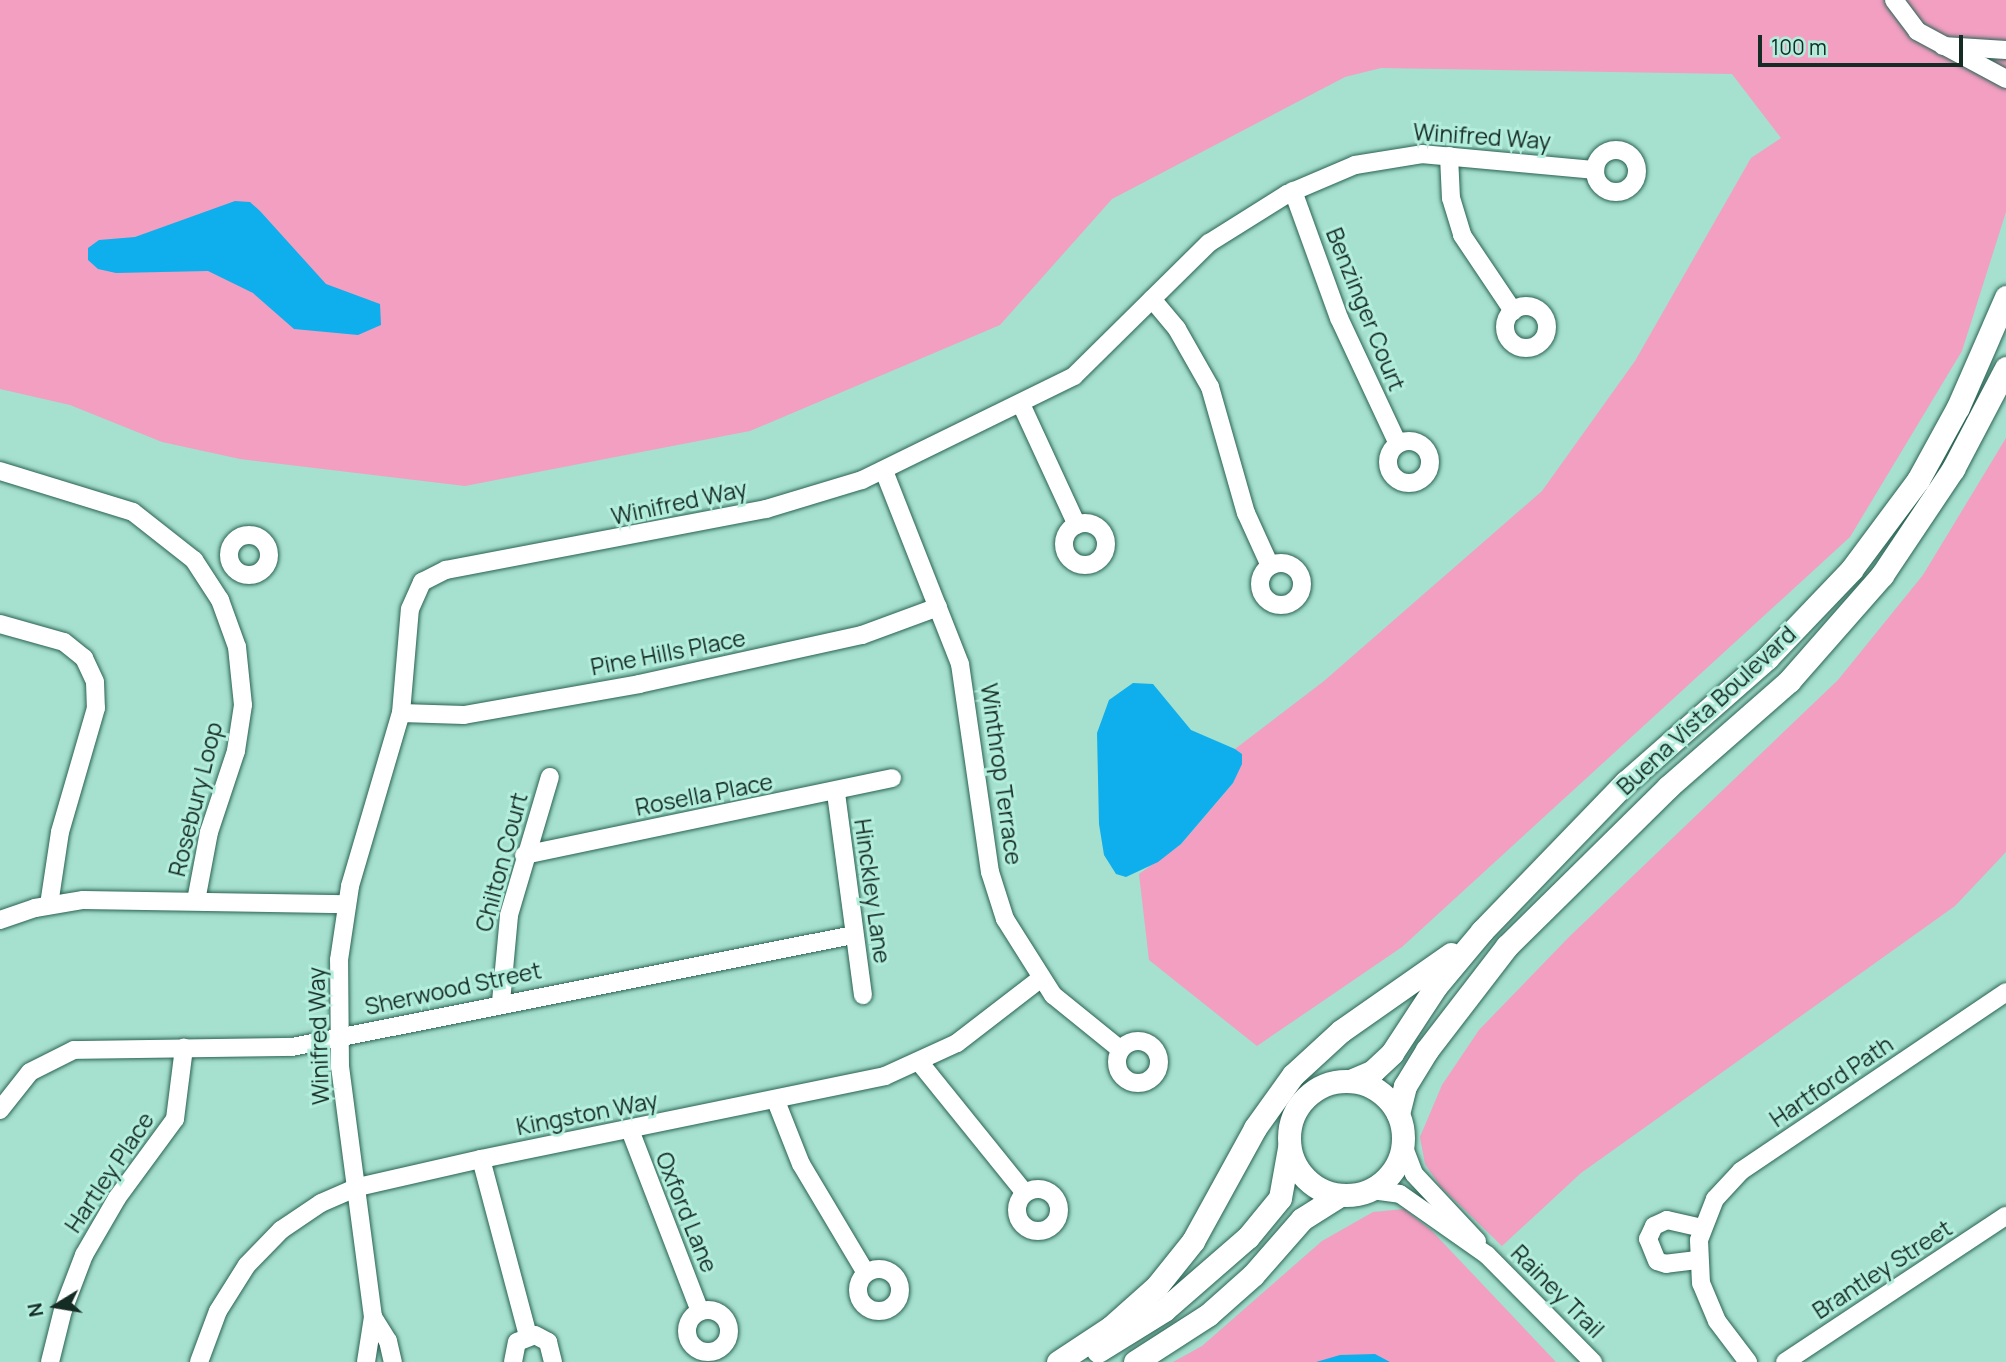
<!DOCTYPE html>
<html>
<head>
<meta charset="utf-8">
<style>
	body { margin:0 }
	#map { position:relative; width:2006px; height:1362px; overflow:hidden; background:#a6e0ce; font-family:Manrope,sans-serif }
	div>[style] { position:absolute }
	.green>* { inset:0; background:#f29fc2 }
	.water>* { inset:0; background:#0eafec }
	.roads { filter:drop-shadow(0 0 2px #2b6354) drop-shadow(0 0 2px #2b6354) }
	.minor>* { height:18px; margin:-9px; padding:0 9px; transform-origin:9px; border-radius:9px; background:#fff }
	.minor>.ring { margin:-9px; padding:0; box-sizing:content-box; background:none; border:18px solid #fff; border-radius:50% }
	.major>* { height:23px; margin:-11.5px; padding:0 11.5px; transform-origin:11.5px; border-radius:11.5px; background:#fff }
	.major>.ring { margin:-11.5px; padding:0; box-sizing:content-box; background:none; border:23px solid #fff; border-radius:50% }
	span { translate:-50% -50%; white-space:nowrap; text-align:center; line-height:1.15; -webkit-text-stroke:6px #b3eddb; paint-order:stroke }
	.street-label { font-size:23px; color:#152c25 }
	.north { position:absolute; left:21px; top:1271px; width:70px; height:70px; -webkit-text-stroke:5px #b3eddb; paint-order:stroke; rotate:259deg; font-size:19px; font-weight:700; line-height:28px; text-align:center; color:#152c25 }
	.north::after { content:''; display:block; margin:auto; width:24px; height:32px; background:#152c25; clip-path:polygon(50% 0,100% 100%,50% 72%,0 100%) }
	.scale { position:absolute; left:1758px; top:35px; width:205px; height:32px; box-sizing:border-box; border:4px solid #152c25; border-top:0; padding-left:9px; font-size:21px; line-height:24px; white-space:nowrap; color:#152c25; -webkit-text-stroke:5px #b3eddb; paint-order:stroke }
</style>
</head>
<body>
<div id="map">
	<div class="green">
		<i style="clip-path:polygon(0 0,2006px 0,2006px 212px,1962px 351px,1850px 537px,1402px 947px,1257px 1046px,1149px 960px,1139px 874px,1181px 844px,1233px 783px,1242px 754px,1235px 749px,1324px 681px,1542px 491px,1635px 361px,1751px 158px,1781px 138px,1732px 74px,1381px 68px,1345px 77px,1112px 199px,1000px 325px,750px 431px,465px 486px,240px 459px,162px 442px,70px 405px,0 389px)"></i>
		<i style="clip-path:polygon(2006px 438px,2006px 852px,1955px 906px,1581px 1173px,1502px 1246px,1440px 1186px,1425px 1164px,1420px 1137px,1442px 1085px,1479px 1030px,1569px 937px,1838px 680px,1923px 575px)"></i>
		<i style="clip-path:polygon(1404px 1209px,1432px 1231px,1556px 1362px,1173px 1362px,1202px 1346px,1322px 1241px,1373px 1212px)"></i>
	</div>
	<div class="water">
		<i style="clip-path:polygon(235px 201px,250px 202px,260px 211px,326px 284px,380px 304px,381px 325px,358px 335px,294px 329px,253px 293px,208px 271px,116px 273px,98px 269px,88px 260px,88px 248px,99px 240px,135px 237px)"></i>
		<i style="clip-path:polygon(1133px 683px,1153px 684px,1191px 730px,1235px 749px,1242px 754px,1242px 764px,1233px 783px,1181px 844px,1158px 862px,1126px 877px,1116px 874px,1104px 855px,1099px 824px,1097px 733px,1109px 700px)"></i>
		<i style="clip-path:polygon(1375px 1354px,1390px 1362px,1316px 1362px,1340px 1355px)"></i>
	</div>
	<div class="roads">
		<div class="minor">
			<i style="left:1894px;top:0;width:39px;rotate:53deg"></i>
			<i style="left:1917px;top:31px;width:101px;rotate:28.3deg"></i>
			<i style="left:1943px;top:46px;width:63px;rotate:3.6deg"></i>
			<i class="ring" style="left:1595px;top:150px;width:24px;height:24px"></i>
			<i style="left:1449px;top:156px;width:42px;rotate:87.3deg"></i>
			<i style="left:1451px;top:198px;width:39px;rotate:73deg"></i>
			<i style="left:1462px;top:235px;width:92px;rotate:56.1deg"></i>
			<i style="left:1293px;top:191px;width:135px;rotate:70.1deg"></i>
			<i style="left:1339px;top:318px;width:139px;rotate:64.9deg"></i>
			<i style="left:1152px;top:299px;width:39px;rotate:50deg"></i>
			<i style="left:1177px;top:329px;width:67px;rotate:60.4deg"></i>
			<i style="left:1210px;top:387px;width:131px;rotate:74.1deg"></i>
			<i style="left:1246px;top:513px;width:58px;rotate:65.6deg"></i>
			<i class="ring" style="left:1505px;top:306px;width:24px;height:24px"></i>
			<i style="left:1021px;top:404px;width:133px;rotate:65.2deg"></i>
			<i class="ring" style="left:1388px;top:441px;width:24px;height:24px"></i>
			<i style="left:0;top:471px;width:139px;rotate:17.1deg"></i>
			<i style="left:133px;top:512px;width:78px;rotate:38.2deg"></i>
			<i style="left:194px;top:560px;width:48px;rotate:57deg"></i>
			<i style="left:220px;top:600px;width:50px;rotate:70.1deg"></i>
			<i style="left:237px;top:647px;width:58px;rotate:84.1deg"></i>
			<i style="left:243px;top:705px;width:47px;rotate:98.7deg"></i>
			<i style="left:236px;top:751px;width:85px;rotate:108.4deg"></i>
			<i style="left:209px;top:832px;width:70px;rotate:100.7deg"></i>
			<i style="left:884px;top:471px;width:207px;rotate:68.5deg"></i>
			<i style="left:960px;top:664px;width:210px;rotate:81.8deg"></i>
			<i style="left:990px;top:872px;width:49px;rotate:72.3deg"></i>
			<i style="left:1005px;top:919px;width:90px;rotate:57.7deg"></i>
			<i style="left:1053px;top:995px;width:87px;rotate:39deg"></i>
			<i class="ring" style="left:1064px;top:523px;width:24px;height:24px"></i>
			<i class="ring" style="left:229px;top:535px;width:22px;height:22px"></i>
			<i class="ring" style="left:1260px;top:563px;width:24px;height:24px"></i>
			<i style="left:0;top:624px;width:66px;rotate:15.7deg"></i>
			<i style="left:64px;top:642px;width:26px;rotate:39deg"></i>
			<i style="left:84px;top:658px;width:26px;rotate:65deg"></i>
			<i style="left:95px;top:682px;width:26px;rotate:88deg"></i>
			<i style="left:96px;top:708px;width:129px;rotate:106.2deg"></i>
			<i style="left:60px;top:832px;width:74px;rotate:98.6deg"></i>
			<i style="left:401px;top:713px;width:63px;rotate:1.8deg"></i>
			<i style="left:464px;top:715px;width:178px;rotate:-10deg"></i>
			<i style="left:639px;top:684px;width:228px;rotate:-12.4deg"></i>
			<i style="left:862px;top:635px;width:81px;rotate:-20.2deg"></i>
			<i style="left:836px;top:793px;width:204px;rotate:82.4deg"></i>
			<i style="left:524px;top:855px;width:376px;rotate:-11.8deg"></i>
			<i style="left:0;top:920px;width:37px;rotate:-19deg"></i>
			<i style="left:35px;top:908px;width:49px;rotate:-9.5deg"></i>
			<i style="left:83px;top:900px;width:264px;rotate:0.9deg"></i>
			<i style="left:501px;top:1002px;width:87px;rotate:-84.7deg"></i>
			<i style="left:509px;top:915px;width:144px;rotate:-73.5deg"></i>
			<i class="ring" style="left:1117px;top:1041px;width:24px;height:24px"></i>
			<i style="left:920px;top:1063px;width:167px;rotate:51.1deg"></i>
			<i style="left:776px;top:1101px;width:68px;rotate:68.4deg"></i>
			<i style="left:801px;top:1164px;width:127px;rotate:59.2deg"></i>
			<i style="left:0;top:1110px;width:48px;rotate:-51.7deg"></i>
			<i style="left:30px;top:1072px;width:49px;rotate:-26.6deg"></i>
			<i style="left:74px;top:1050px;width:218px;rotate:-0.8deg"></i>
			<i style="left:292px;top:1047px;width:572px;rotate:-11.29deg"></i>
			<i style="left:630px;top:1130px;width:194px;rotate:68.9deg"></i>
			<i style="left:1403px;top:1145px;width:31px;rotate:69deg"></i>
			<i style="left:1414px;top:1174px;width:92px;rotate:46.8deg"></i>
			<i style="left:481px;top:1159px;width:183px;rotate:75.1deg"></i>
			<i class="ring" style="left:1017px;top:1189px;width:24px;height:24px"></i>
			<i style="left:1372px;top:1190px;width:28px;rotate:8deg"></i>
			<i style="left:1400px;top:1194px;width:106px;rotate:35deg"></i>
			<i style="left:1487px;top:1255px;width:151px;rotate:45.3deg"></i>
			<i style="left:1697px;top:1260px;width:31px;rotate:173deg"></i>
			<i style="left:1666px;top:1264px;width:9px;rotate:-162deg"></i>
			<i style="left:1657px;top:1261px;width:24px;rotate:-112deg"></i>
			<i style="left:1648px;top:1239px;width:14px;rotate:-65deg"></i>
			<i style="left:1654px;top:1226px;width:14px;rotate:-25deg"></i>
			<i style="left:1667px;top:1220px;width:36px;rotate:13deg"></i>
			<i class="ring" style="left:858px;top:1269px;width:24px;height:24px"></i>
			<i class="ring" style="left:687px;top:1310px;width:24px;height:24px"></i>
			<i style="left:373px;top:1317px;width:28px;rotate:58deg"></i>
			<i style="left:388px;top:1341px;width:22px;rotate:77deg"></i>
			<i style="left:50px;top:1362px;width:54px;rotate:-76deg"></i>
			<i style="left:63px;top:1310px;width:59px;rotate:-69.1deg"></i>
			<i style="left:84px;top:1255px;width:66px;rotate:-59.9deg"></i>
			<i style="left:117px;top:1198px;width:98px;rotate:-53.7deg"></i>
			<i style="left:175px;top:1119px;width:72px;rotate:-82.8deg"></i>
			<i style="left:199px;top:1362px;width:54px;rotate:-69.6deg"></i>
			<i style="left:218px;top:1311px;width:54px;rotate:-57.8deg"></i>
			<i style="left:247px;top:1265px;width:49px;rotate:-45.8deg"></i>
			<i style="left:281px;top:1230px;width:48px;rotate:-34deg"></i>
			<i style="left:321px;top:1203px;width:40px;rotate:-23.4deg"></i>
			<i style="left:358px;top:1187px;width:126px;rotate:-12.8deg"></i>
			<i style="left:481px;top:1159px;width:412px;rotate:-11.6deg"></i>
			<i style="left:885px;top:1076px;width:79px;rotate:-24.6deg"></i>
			<i style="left:957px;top:1043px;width:105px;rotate:-37.6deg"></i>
			<i style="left:366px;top:1362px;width:46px;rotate:-81.2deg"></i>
			<i style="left:373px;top:1317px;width:252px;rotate:-97.5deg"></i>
			<i style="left:340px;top:1067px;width:107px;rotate:-90.5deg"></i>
			<i style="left:339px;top:960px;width:75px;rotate:-81.5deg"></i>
			<i style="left:350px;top:886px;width:180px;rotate:-73.6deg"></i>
			<i style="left:401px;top:713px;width:104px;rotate:-85.1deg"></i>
			<i style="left:410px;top:609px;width:30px;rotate:-66deg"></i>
			<i style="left:422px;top:582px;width:27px;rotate:-27deg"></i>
			<i style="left:446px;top:570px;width:326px;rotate:-10.8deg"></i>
			<i style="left:766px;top:509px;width:100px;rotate:-16.8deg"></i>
			<i style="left:862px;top:480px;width:236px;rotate:-26.1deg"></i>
			<i style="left:1074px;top:376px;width:190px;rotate:-44.6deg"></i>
			<i style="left:1209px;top:243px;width:92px;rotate:-32.1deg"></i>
			<i style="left:1287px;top:194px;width:74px;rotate:-23.1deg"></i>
			<i style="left:1355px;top:165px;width:68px;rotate:-9.3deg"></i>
			<i style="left:1422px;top:154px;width:174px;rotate:5.3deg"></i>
			<i style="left:513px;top:1362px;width:20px;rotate:-79deg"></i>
			<i style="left:517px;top:1342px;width:19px;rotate:-21deg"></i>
			<i style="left:535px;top:1335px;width:15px;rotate:28deg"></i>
			<i style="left:548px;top:1342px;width:21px;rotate:76deg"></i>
			<i style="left:1748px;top:1362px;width:51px;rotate:-127.1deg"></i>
			<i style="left:1717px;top:1321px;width:41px;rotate:-112.8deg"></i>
			<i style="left:1701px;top:1283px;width:43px;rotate:-92.7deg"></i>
			<i style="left:1699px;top:1240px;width:44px;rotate:-68.7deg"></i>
			<i style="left:1715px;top:1199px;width:38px;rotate:-47deg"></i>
			<i style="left:1741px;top:1171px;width:320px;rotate:-34deg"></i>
			<i style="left:1785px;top:1362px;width:265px;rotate:-33.5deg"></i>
		</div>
		<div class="major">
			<i style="left:1350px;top:1081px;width:25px;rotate:-23deg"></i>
			<i style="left:1373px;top:1071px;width:26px;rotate:-43deg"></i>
			<i style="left:1392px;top:1053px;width:80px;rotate:-56.7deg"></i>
			<i style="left:1436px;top:986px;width:72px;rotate:-50.1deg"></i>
			<i style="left:1482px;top:931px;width:207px;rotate:-46deg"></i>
			<i style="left:1626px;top:782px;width:188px;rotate:-41.3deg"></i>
			<i style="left:1767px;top:658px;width:122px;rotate:-46.3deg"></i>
			<i style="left:1851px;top:570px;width:112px;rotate:-53.3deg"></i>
			<i style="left:1918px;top:480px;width:83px;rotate:-61.3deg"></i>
			<i style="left:1958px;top:407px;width:120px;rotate:-66.4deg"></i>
			<i class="ring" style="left:1289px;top:1081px;width:91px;height:91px"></i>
			<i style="left:1398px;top:1114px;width:29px;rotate:-76deg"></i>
			<i style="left:1405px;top:1086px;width:42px;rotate:-58.6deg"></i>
			<i style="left:1427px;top:1050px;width:131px;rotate:-52.4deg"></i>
			<i style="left:1507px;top:946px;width:226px;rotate:-44.6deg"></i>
			<i style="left:1668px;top:787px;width:161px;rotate:-41.2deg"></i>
			<i style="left:1789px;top:681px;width:141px;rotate:-48.7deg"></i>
			<i style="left:1882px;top:575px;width:128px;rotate:-56.2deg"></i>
			<i style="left:1953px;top:469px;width:114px;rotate:-62.3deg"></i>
			<i style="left:1098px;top:1351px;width:78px;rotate:-31.8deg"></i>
			<i style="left:1164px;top:1310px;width:111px;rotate:-41deg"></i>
			<i style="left:1248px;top:1237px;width:50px;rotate:-50.6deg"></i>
			<i style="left:1280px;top:1198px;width:51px;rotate:-79.8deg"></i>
			<i style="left:1058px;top:1362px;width:64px;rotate:-33.4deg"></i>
			<i style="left:1111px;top:1327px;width:62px;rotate:-41.7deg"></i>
			<i style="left:1157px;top:1286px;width:58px;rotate:-51.3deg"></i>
			<i style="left:1193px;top:1241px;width:129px;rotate:-61.2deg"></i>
			<i style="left:1255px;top:1128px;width:65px;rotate:-54.4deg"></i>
			<i style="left:1293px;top:1075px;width:65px;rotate:-42.5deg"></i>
			<i style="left:1341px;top:1031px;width:134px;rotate:-35deg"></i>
			<i style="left:1135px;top:1362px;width:87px;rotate:-32.8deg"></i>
			<i style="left:1208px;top:1315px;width:60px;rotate:-41.6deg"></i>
			<i style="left:1253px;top:1275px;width:74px;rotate:-48.8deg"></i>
			<i style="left:1302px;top:1219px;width:45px;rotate:-32.3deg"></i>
		</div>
	</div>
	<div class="street-label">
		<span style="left:1482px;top:136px;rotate:4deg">Winifred Way</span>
		<span style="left:1366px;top:309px;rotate:68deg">Benzinger Court</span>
		<span style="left:679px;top:502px;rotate:-12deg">Winifred Way</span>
		<span style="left:668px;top:652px;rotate:-11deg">Pine Hills Place</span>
		<span style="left:1706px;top:710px;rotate:-43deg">Buena Vista Boulevard</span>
		<span style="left:1002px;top:774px;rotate:82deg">Winthrop Terrace</span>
		<span style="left:704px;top:794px;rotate:-11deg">Rosella Place</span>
		<span style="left:195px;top:799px;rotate:-76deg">Rosebury Loop</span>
		<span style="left:501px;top:862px;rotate:-75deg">Chilton Court</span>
		<span style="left:873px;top:891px;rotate:82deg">Hinckley Lane</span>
		<span style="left:453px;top:988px;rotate:-12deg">Sherwood Street</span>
		<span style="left:318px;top:1036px;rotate:-92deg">Winifred Way</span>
		<span style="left:1831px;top:1081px;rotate:-34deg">Hartford Path</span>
		<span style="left:587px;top:1113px;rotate:-11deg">Kingston Way</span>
		<span style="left:109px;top:1172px;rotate:-56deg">Hartley Place</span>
		<span style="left:687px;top:1212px;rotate:68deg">Oxford Lane</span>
		<span style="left:1882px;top:1269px;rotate:-33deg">Brantley Street</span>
		<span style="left:1558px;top:1291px;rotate:45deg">Rainey Trail</span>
	</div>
	<div class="north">N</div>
	<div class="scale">100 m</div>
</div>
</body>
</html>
